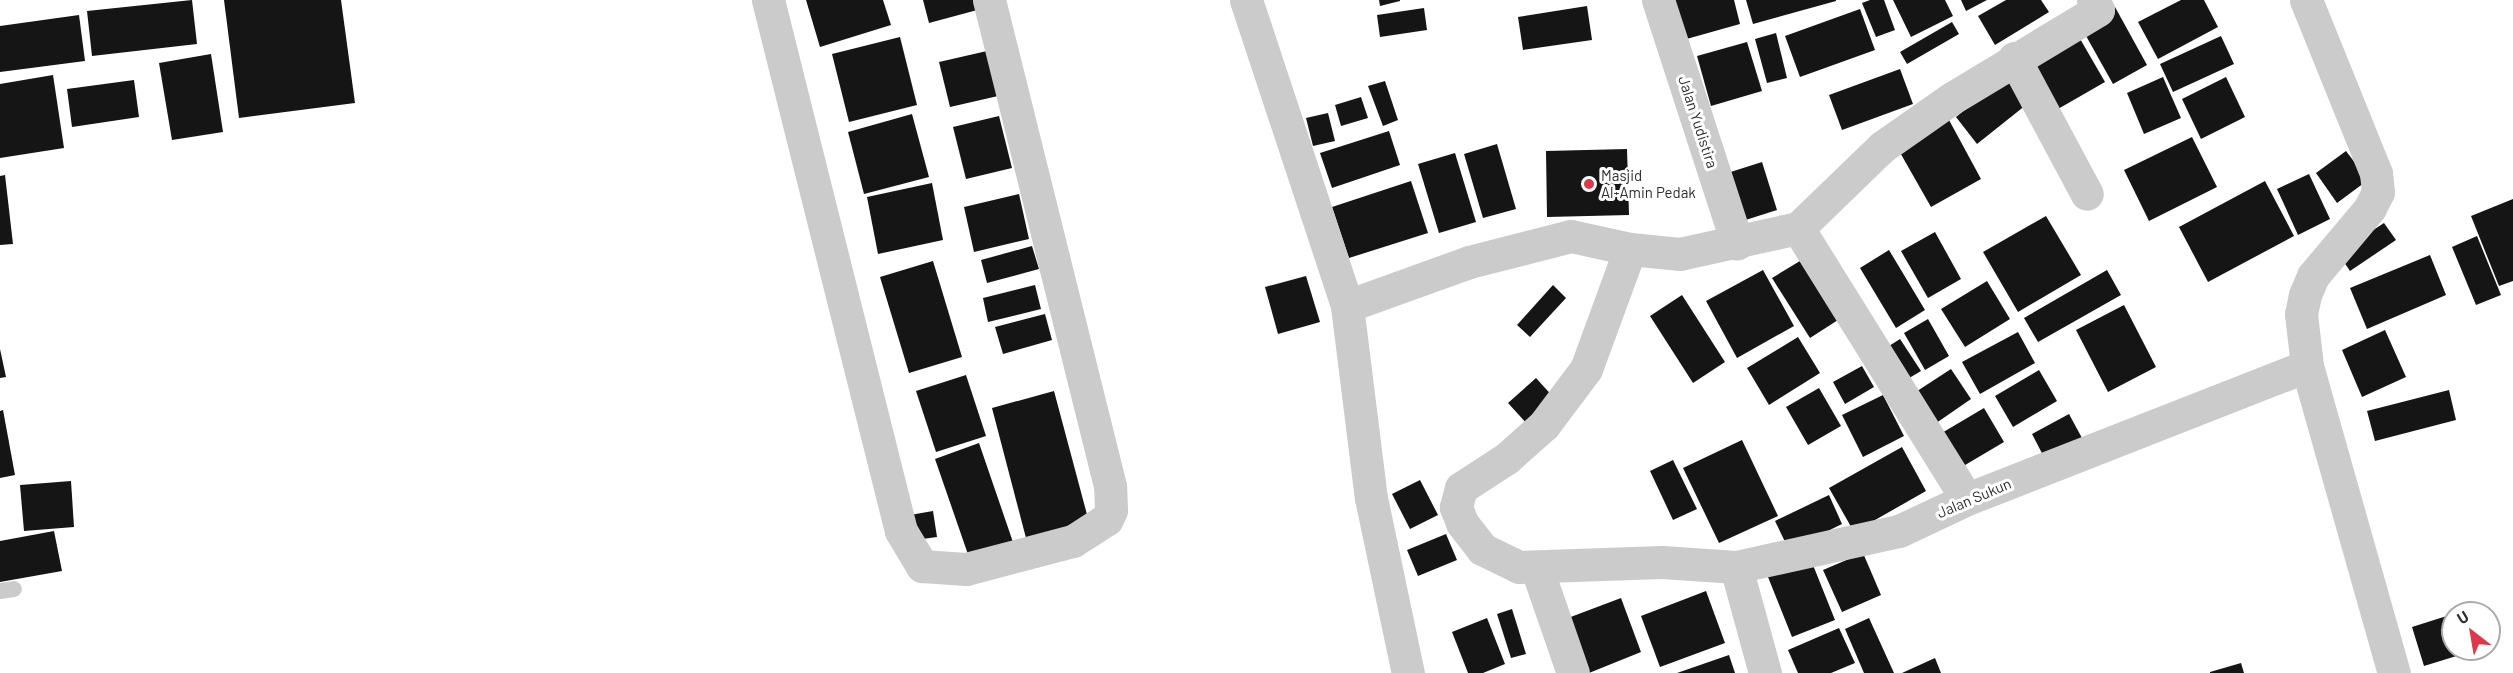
<!DOCTYPE html>
<html>
<head>
<meta charset="utf-8">
<style>
	body { margin:0 }
	#map { position:relative; width:2513px; height:673px; overflow:hidden; background:#fff; font-family:Barlow,sans-serif }
	div>[style] { position:absolute }
	.building>* { inset:0; background:#151515 }
	.lane>* { height:16px; margin:-8px; padding:0 8px; transform-origin:8px; border-radius:8px; background:#cbcbcb }
	.street>* { height:33px; margin:-16.5px; padding:0 16.5px; transform-origin:16.5px; border-radius:16.5px; background:#cbcbcb }
	.dots>* { width:16px; height:16px; translate:-50% -50%; box-sizing:border-box; border:3px solid #fff; border-radius:50% }
	span { translate:-50% -50%; white-space:nowrap; text-align:center; line-height:1.15; -webkit-text-stroke:6px #fff; paint-order:stroke }
	.street-label { font-size:15px; color:#2e2e2e }
	.poi-label { font-size:15px; color:#2e2e2e }
	.left { translate:0 -50%; text-align:left }
	.north { position:absolute; left:2441px; top:601px; width:60px; height:60px; box-sizing:border-box; background:#fff; border:2px solid #ababab; border-radius:50%; rotate:329deg; font-size:16px; font-weight:700; line-height:24px; text-align:center; color:#2e2e2e }
	.north::after { content:''; display:block; margin:auto; width:21px; height:27px; background:#de384c; clip-path:polygon(50% 0,100% 100%,50% 72%,0 100%) }
</style>
</head>
<body>
<div id="map">
	<div class="building">
		<i style="clip-path:polygon(192px 0,197px 44px,92px 56px,87px 11px)"></i>
		<i style="clip-path:polygon(224px 0,341px 0,355px 103px,239px 118px)"></i>
		<i style="clip-path:polygon(806px 0,883px 0,891px 25px,820px 47px)"></i>
		<i style="clip-path:polygon(923px 0,978px 0,981px 9px,929px 23px)"></i>
		<i style="clip-path:polygon(1379px 0,1400px 0,1400px 1px,1380px 6px)"></i>
		<i style="clip-path:polygon(1672px 0,1734px 0,1740px 24px,1683px 40px)"></i>
		<i style="clip-path:polygon(1746px 0,1836px 0,1836px 1px,1753px 24px)"></i>
		<i style="clip-path:polygon(1870px 0,1884px 0,1895px 30px,1876px 37px,1862px 3px)"></i>
		<i style="clip-path:polygon(1893px 0,1945px 0,1953px 16px,1911px 37px)"></i>
		<i style="clip-path:polygon(1961px 0,1987px 0,1966px 11px)"></i>
		<i style="clip-path:polygon(2006px 0,2041px 0,2049px 12px,1995px 45px,1978px 16px)"></i>
		<i style="clip-path:polygon(2181px 0,2204px 0,2218px 27px,2158px 59px,2138px 22px)"></i>
		<i style="clip-path:polygon(1587px 6px,1592px 40px,1523px 50px,1518px 17px)"></i>
		<i style="clip-path:polygon(2115px 7px,2147px 65px,2113px 84px,2081px 27px)"></i>
		<i style="clip-path:polygon(1424px 8px,1427px 30px,1380px 37px,1377px 15px)"></i>
		<i style="clip-path:polygon(1860px 9px,1875px 50px,1800px 77px,1785px 36px)"></i>
		<i style="clip-path:polygon(79px 15px,85px 61px,0 72px,0 26px)"></i>
		<i style="clip-path:polygon(1952px 22px,1959px 34px,1907px 64px,1900px 52px)"></i>
		<i style="clip-path:polygon(1776px 33px,1787px 78px,1767px 83px,1755px 39px)"></i>
		<i style="clip-path:polygon(2221px 36px,2234px 64px,2173px 92px,2160px 64px)"></i>
		<i style="clip-path:polygon(900px 37px,917px 105px,849px 122px,832px 54px)"></i>
		<i style="clip-path:polygon(2079px 37px,2105px 82px,2051px 113px,2025px 68px)"></i>
		<i style="clip-path:polygon(1747px 42px,1762px 91px,1711px 106px,1697px 56px)"></i>
		<i style="clip-path:polygon(987px 51px,998px 96px,950px 107px,939px 62px)"></i>
		<i style="clip-path:polygon(211px 54px,223px 132px,172px 140px,159px 63px)"></i>
		<i style="clip-path:polygon(1900px 69px,1913px 104px,1842px 130px,1829px 95px)"></i>
		<i style="clip-path:polygon(2009px 74px,2031px 101px,1977px 144px,1956px 117px)"></i>
		<i style="clip-path:polygon(53px 75px,64px 148px,0 158px,0 84px)"></i>
		<i style="clip-path:polygon(2163px 77px,2181px 118px,2144px 134px,2127px 93px)"></i>
		<i style="clip-path:polygon(2226px 77px,2245px 117px,2201px 139px,2182px 99px)"></i>
		<i style="clip-path:polygon(134px 80px,139px 117px,72px 127px,67px 89px)"></i>
		<i style="clip-path:polygon(1385px 81px,1398px 120px,1383px 126px,1368px 86px)"></i>
		<i style="clip-path:polygon(1361px 97px,1368px 118px,1341px 126px,1335px 105px)"></i>
		<i style="clip-path:polygon(1328px 113px,1335px 141px,1313px 146px,1306px 118px)"></i>
		<i style="clip-path:polygon(912px 114px,929px 177px,864px 194px,848px 132px)"></i>
		<i style="clip-path:polygon(999px 116px,1012px 168px,966px 179px,953px 127px)"></i>
		<i style="clip-path:polygon(1949px 120px,1981px 179px,1931px 207px,1898px 149px)"></i>
		<i style="clip-path:polygon(1389px 131px,1400px 165px,1332px 188px,1320px 153px)"></i>
		<i style="clip-path:polygon(2192px 137px,2217px 187px,2149px 221px,2124px 170px)"></i>
		<i style="clip-path:polygon(1497px 144px,1516px 209px,1483px 218px,1464px 154px)"></i>
		<i style="clip-path:polygon(1627px 149px,1629px 215px,1547px 217px,1546px 151px)"></i>
		<i style="clip-path:polygon(2346px 151px,2368px 180px,2337px 203px,2316px 173px)"></i>
		<i style="clip-path:polygon(1455px 153px,1476px 222px,1439px 233px,1418px 164px)"></i>
		<i style="clip-path:polygon(1762px 162px,1777px 210px,1733px 224px,1718px 176px)"></i>
		<i style="clip-path:polygon(2309px 174px,2330px 219px,2298px 235px,2277px 189px)"></i>
		<i style="clip-path:polygon(5px 175px,13px 244px,0 245px,0 176px)"></i>
		<i style="clip-path:polygon(1411px 181px,1428px 233px,1349px 258px,1332px 207px)"></i>
		<i style="clip-path:polygon(2265px 181px,2294px 236px,2208px 282px,2179px 227px)"></i>
		<i style="clip-path:polygon(932px 183px,943px 240px,878px 254px,867px 197px)"></i>
		<i style="clip-path:polygon(1019px 194px,1029px 239px,974px 252px,964px 207px)"></i>
		<i style="clip-path:polygon(2513px 199px,2513px 281px,2499px 286px,2471px 216px)"></i>
		<i style="clip-path:polygon(2046px 216px,2081px 275px,2018px 312px,1983px 252px)"></i>
		<i style="clip-path:polygon(2384px 223px,2396px 240px,2350px 271px,2338px 253px)"></i>
		<i style="clip-path:polygon(1935px 232px,1961px 279px,1928px 298px,1901px 251px)"></i>
		<i style="clip-path:polygon(2477px 236px,2501px 295px,2476px 305px,2452px 247px)"></i>
		<i style="clip-path:polygon(1032px 246px,1039px 269px,987px 283px,981px 260px)"></i>
		<i style="clip-path:polygon(1889px 250px,1925px 310px,1896px 328px,1860px 268px)"></i>
		<i style="clip-path:polygon(2430px 255px,2446px 295px,2367px 329px,2350px 288px)"></i>
		<i style="clip-path:polygon(933px 261px,962px 357px,909px 373px,880px 277px)"></i>
		<i style="clip-path:polygon(1800px 261px,1838px 320px,1810px 338px,1772px 278px)"></i>
		<i style="clip-path:polygon(1763px 270px,1794px 326px,1737px 358px,1706px 301px)"></i>
		<i style="clip-path:polygon(2107px 270px,2121px 295px,2038px 342px,2024px 318px)"></i>
		<i style="clip-path:polygon(1306px 276px,1320px 322px,1278px 334px,1265px 287px)"></i>
		<i style="clip-path:polygon(1987px 281px,2010px 319px,1965px 347px,1941px 309px)"></i>
		<i style="clip-path:polygon(1035px 285px,1041px 309px,988px 322px,983px 298px)"></i>
		<i style="clip-path:polygon(1553px 285px,1566px 298px,1530px 337px,1517px 325px)"></i>
		<i style="clip-path:polygon(1682px 295px,1725px 362px,1693px 383px,1650px 316px)"></i>
		<i style="clip-path:polygon(2124px 305px,2156px 367px,2108px 392px,2076px 330px)"></i>
		<i style="clip-path:polygon(1045px 314px,1052px 340px,1003px 354px,995px 327px)"></i>
		<i style="clip-path:polygon(1928px 319px,1949px 356px,1925px 370px,1904px 333px)"></i>
		<i style="clip-path:polygon(2385px 330px,2406px 377px,2362px 397px,2342px 350px)"></i>
		<i style="clip-path:polygon(2018px 332px,2035px 363px,1980px 394px,1962px 362px)"></i>
		<i style="clip-path:polygon(1798px 337px,1820px 373px,1769px 405px,1747px 368px)"></i>
		<i style="clip-path:polygon(1900px 339px,1921px 371px,1899px 384px,1878px 353px)"></i>
		<i style="clip-path:polygon(0 349px,6px 377px,0 378px)"></i>
		<i style="clip-path:polygon(1862px 366px,1874px 387px,1845px 404px,1833px 382px)"></i>
		<i style="clip-path:polygon(1951px 369px,1971px 399px,1929px 428px,1908px 397px)"></i>
		<i style="clip-path:polygon(2039px 370px,2057px 401px,2013px 427px,1995px 396px)"></i>
		<i style="clip-path:polygon(966px 375px,986px 436px,936px 452px,916px 391px)"></i>
		<i style="clip-path:polygon(1536px 378px,1556px 400px,1528px 425px,1508px 403px)"></i>
		<i style="clip-path:polygon(1819px 388px,1841px 426px,1808px 445px,1786px 407px)"></i>
		<i style="clip-path:polygon(2449px 390px,2456px 420px,2375px 441px,2367px 411px)"></i>
		<i style="clip-path:polygon(1054px 391px,1089px 522px,1026px 538px,992px 408px)"></i>
		<i style="clip-path:polygon(1883px 395px,1904px 436px,1863px 457px,1842px 415px)"></i>
		<i style="clip-path:polygon(1984px 408px,2004px 442px,1955px 471px,1935px 437px)"></i>
		<i style="clip-path:polygon(3px 410px,15px 475px,0 478px,0 411px)"></i>
		<i style="clip-path:polygon(2069px 414px,2082px 438px,2045px 459px,2032px 434px)"></i>
		<i style="clip-path:polygon(1742px 440px,1778px 516px,1719px 543px,1683px 468px)"></i>
		<i style="clip-path:polygon(979px 443px,1015px 548px,971px 563px,935px 459px)"></i>
		<i style="clip-path:polygon(1902px 447px,1926px 491px,1854px 532px,1829px 488px)"></i>
		<i style="clip-path:polygon(1673px 460px,1697px 509px,1673px 520px,1650px 471px)"></i>
		<i style="clip-path:polygon(1420px 480px,1438px 515px,1410px 529px,1392px 494px)"></i>
		<i style="clip-path:polygon(71px 481px,74px 527px,24px 531px,20px 485px)"></i>
		<i style="clip-path:polygon(1829px 495px,1842px 524px,1789px 550px,1775px 521px)"></i>
		<i style="clip-path:polygon(933px 511px,937px 537px,915px 540px,910px 515px)"></i>
		<i style="clip-path:polygon(54px 531px,62px 571px,0 582px,0 541px)"></i>
		<i style="clip-path:polygon(1446px 534px,1457px 560px,1418px 576px,1407px 550px)"></i>
		<i style="clip-path:polygon(1863px 553px,1881px 595px,1842px 612px,1823px 570px)"></i>
		<i style="clip-path:polygon(1811px 560px,1835px 620px,1792px 637px,1768px 577px)"></i>
		<i style="clip-path:polygon(1706px 591px,1725px 643px,1660px 667px,1641px 616px)"></i>
		<i style="clip-path:polygon(1621px 598px,1641px 652px,1589px 673px,1568px 618px)"></i>
		<i style="clip-path:polygon(1512px 609px,1526px 654px,1511px 658px,1497px 614px)"></i>
		<i style="clip-path:polygon(2453px 614px,2453px 649px,2476px 650px,2424px 666px,2412px 627px)"></i>
		<i style="clip-path:polygon(1487px 618px,1505px 664px,1483px 673px,1468px 673px,1452px 632px)"></i>
		<i style="clip-path:polygon(1869px 618px,1894px 673px,1864px 673px,1845px 629px)"></i>
		<i style="clip-path:polygon(1839px 628px,1855px 663px,1831px 673px,1798px 673px,1788px 650px)"></i>
		<i style="clip-path:polygon(1729px 655px,1735px 673px,1677px 673px)"></i>
		<i style="clip-path:polygon(1935px 658px,1941px 673px,1902px 673px)"></i>
		<i style="clip-path:polygon(2241px 663px,2244px 673px,2210px 673px,2210px 672px)"></i>
	</div>
	<div class="lane">
		<i style="left:0;top:591px;width:14px;rotate:-8deg"></i>
	</div>
	<div class="street">
		<i style="left:768px;top:0;width:547px;rotate:75.94deg"></i>
		<i style="left:901px;top:531px;width:41px;rotate:59deg"></i>
		<i style="left:922px;top:566px;width:44px;rotate:3.9deg"></i>
		<i style="left:966px;top:569px;width:111px;rotate:-14.7deg"></i>
		<i style="left:1073px;top:541px;width:40px;rotate:-32.9deg"></i>
		<i style="left:1107px;top:519px;width:10px;rotate:-66deg"></i>
		<i style="left:1111px;top:510px;width:24px;rotate:-92deg"></i>
		<i style="left:1110px;top:486px;width:501px;rotate:-103.98deg"></i>
		<i style="left:1246px;top:0;width:322px;rotate:71.7deg"></i>
		<i style="left:1347px;top:306px;width:193px;rotate:82.9deg"></i>
		<i style="left:1371px;top:498px;width:179px;rotate:78.1deg"></i>
		<i style="left:1658px;top:0;width:256px;rotate:72deg"></i>
		<i style="left:2093px;top:0;width:11px;rotate:63deg"></i>
		<i style="left:2098px;top:10px;width:170px;rotate:148.9deg"></i>
		<i style="left:1952px;top:98px;width:85px;rotate:145deg"></i>
		<i style="left:1882px;top:147px;width:117px;rotate:136deg"></i>
		<i style="left:1798px;top:228px;width:121px;rotate:167.6deg"></i>
		<i style="left:1680px;top:254px;width:50px;rotate:-174.3deg"></i>
		<i style="left:1630px;top:249px;width:128px;rotate:110.1deg"></i>
		<i style="left:1586px;top:369px;width:70px;rotate:126.9deg"></i>
		<i style="left:1544px;top:425px;width:50px;rotate:138.3deg"></i>
		<i style="left:1507px;top:458px;width:55px;rotate:146.9deg"></i>
		<i style="left:1461px;top:488px;width:20px;rotate:105deg"></i>
		<i style="left:1456px;top:507px;width:17px;rotate:69deg"></i>
		<i style="left:1462px;top:523px;width:33px;rotate:52deg"></i>
		<i style="left:1482px;top:549px;width:41px;rotate:25.9deg"></i>
		<i style="left:1519px;top:567px;width:143px;rotate:-2deg"></i>
		<i style="left:1662px;top:562px;width:74px;rotate:3.9deg"></i>
		<i style="left:1736px;top:567px;width:167px;rotate:-12.5deg"></i>
		<i style="left:1899px;top:531px;width:75px;rotate:-25.2deg"></i>
		<i style="left:1967px;top:499px;width:365px;rotate:-21.4deg"></i>
		<i style="left:2306px;top:0;width:187px;rotate:68deg"></i>
		<i style="left:2376px;top:173px;width:19px;rotate:84deg"></i>
		<i style="left:2378px;top:192px;width:18px;rotate:117deg"></i>
		<i style="left:2370px;top:208px;width:89px;rotate:130deg"></i>
		<i style="left:2313px;top:276px;width:21px;rotate:113deg"></i>
		<i style="left:2305px;top:295px;width:19px;rotate:102deg"></i>
		<i style="left:2301px;top:314px;width:52px;rotate:83.4deg"></i>
		<i style="left:2307px;top:366px;width:319px;rotate:74.2deg"></i>
		<i style="left:2014px;top:58px;width:154px;rotate:61.8deg"></i>
		<i style="left:1798px;top:228px;width:319px;rotate:58.1deg"></i>
		<i style="left:1347px;top:306px;width:130px;rotate:-19.8deg"></i>
		<i style="left:1469px;top:262px;width:105px;rotate:-14.3deg"></i>
		<i style="left:1571px;top:236px;width:60px;rotate:12.4deg"></i>
		<i style="left:1736px;top:567px;width:110px;rotate:74.7deg"></i>
		<i style="left:1537px;top:569px;width:110px;rotate:70.9deg"></i>
	</div>
	<div class="dots">
		<i style="left:1589px;top:184px;background:#de384c"></i>
	</div>
	<div class="street-label">
		<span style="left:1698px;top:122px;rotate:72deg">Jalan Yudistira</span>
		<span style="left:1974px;top:498px;rotate:-23deg">Jalan Sukun</span>
	</div>
	<div class="poi-label">
		<span class="left" style="left:1601px;top:184px">Masjid<br>Al-Amin Pedak</span>
	</div>
	<div class="north">U</div>
</div>
</body>
</html>
